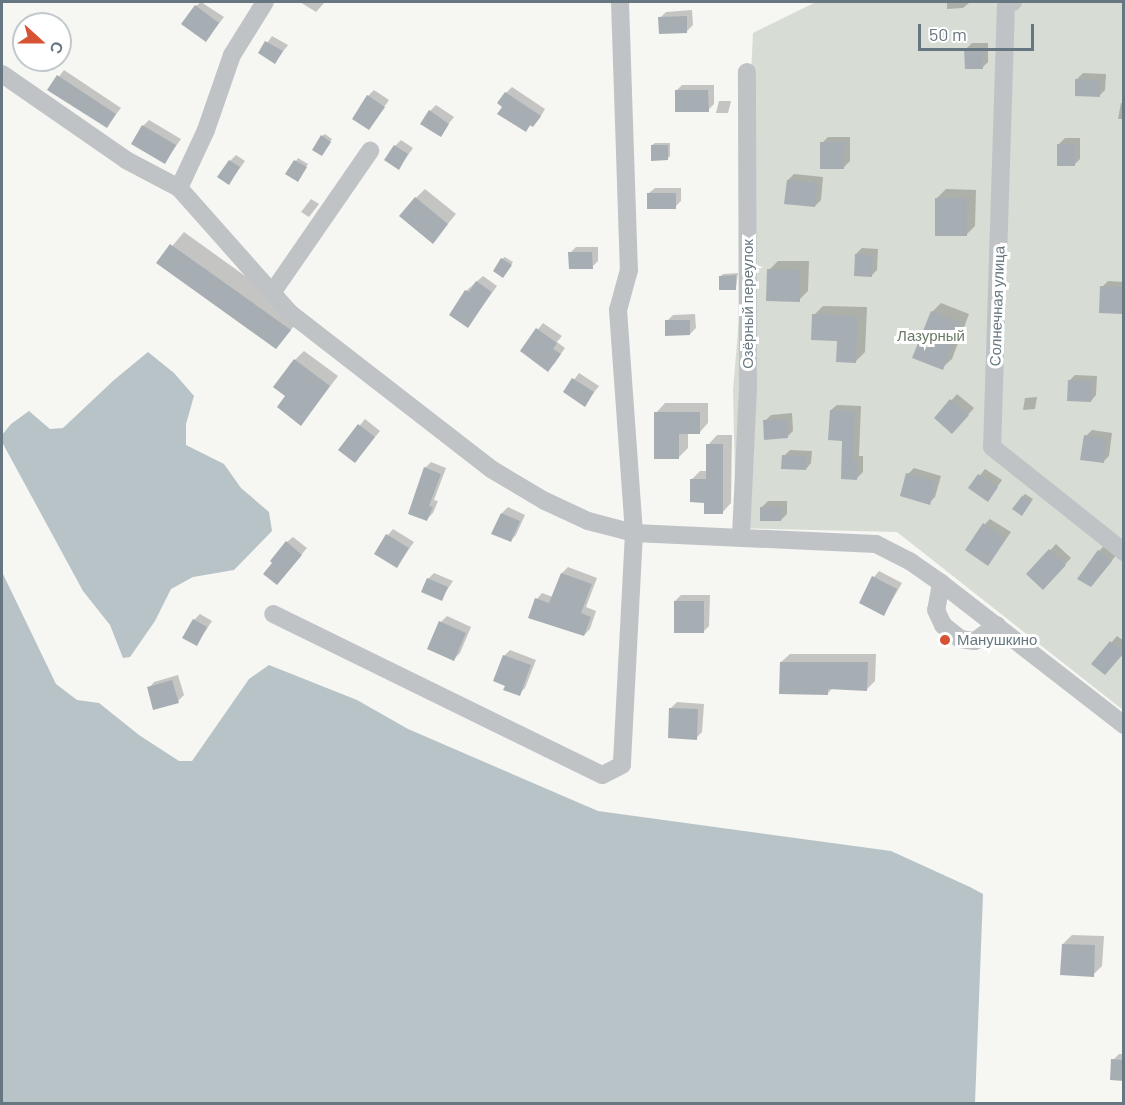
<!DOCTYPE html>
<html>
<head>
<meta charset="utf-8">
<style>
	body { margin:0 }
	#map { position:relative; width:1125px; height:1105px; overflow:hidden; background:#f6f6f3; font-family:Barlow,sans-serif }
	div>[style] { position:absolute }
	.green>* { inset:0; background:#d7dcd4 }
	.water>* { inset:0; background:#b8c3c7 }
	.shadow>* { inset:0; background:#0003 }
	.building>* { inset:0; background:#a7aeb3 }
	.minor>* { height:18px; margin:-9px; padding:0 9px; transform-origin:9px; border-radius:9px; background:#bfc3c6 }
	.dots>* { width:16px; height:16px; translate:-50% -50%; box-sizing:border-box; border:3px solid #fff; border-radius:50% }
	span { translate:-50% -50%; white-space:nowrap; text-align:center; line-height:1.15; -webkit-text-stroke:6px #fff; paint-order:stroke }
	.street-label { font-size:15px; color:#677781 }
	.park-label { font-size:15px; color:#6a7965 }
	.poi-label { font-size:15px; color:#677781 }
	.left { translate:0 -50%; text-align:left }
	.frame { position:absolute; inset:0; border:3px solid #677781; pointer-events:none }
	.north { position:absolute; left:12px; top:12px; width:60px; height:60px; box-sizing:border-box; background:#fff; border:2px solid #c2c9cd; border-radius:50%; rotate:111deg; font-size:16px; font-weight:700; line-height:24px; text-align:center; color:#677781 }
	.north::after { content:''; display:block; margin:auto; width:21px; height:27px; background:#d65333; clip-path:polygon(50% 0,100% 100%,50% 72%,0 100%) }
	.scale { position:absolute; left:918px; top:24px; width:116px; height:27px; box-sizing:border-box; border:3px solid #677781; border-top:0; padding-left:8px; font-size:18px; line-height:21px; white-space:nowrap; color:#677781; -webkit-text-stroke:4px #fff; paint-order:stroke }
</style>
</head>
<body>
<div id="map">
	<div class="green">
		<i style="clip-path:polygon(816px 2px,1123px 2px,1123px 710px,897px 532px,736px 528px,733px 390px,740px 307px,753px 33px)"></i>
	</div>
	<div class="water">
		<i style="clip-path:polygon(148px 352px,174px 373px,194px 396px,186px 424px,186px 445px,224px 464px,241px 488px,269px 512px,272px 531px,234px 570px,193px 577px,171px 589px,155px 621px,130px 657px,123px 658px,110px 625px,83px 591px,2px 442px,2px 435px,11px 424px,29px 411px,50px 429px,63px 428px,114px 380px)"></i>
		<i style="clip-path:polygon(2px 572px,56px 684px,77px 700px,99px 703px,139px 735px,179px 761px,192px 761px,249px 679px,269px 665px,357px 700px,408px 729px,598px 811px,891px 851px,970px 887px,983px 894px,975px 1103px,2px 1103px)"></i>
	</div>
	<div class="shadow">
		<i style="clip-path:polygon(201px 2px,224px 17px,206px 40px,196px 6px)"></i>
		<i style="clip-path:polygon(300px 2px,325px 2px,316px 12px)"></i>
		<i style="clip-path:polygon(947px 2px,969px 2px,969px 3px,963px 8px,947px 9px)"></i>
		<i style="clip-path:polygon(692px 10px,693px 25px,687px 31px,660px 18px,666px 12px)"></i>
		<i style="clip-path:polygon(272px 36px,288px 45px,275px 62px,260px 53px)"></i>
		<i style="clip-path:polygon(972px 43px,988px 43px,988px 62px,982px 68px,966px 49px)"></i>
		<i style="clip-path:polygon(64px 70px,121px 108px,107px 126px,49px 90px)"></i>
		<i style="clip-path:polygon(1083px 73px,1106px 74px,1105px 90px,1099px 96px,1077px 79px)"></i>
		<i style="clip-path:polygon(682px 85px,714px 85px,714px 104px,708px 110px,676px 91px)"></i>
		<i style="clip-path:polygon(512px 87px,545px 109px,539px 119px,525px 130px,504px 106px,506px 93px)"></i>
		<i style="clip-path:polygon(374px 90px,389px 100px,369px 128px,368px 96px)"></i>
		<i style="clip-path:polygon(719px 101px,731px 101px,728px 113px,716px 113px)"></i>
		<i style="clip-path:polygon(1121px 103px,1124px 103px,1124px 119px,1118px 119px)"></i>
		<i style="clip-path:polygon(436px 105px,454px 117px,440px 135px,430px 111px)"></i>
		<i style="clip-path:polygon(149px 120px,181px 139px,165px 162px,143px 126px)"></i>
		<i style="clip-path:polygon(325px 134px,332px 139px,324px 152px,322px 136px)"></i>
		<i style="clip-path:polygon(828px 137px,850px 137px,850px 161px,844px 167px,822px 143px)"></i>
		<i style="clip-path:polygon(1065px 138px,1080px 138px,1080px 159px,1074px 165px,1059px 144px)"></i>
		<i style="clip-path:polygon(401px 140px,413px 148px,399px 168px,395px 146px)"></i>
		<i style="clip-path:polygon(655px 143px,670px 143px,670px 156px,667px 159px,652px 145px)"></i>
		<i style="clip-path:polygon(236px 155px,245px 161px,229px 183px,230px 161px)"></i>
		<i style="clip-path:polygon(298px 158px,308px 164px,300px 177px,288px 174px)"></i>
		<i style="clip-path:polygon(794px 174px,823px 177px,821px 200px,815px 206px,788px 180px)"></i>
		<i style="clip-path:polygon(655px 188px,681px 188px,681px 201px,675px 207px,649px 193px)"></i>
		<i style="clip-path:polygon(425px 189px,456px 214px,433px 242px,416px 198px)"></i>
		<i style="clip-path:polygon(946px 189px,976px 190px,975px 226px,966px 235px,937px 198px)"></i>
		<i style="clip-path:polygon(311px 199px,319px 204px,309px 217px,301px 212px)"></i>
		<i style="clip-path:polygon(184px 232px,302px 317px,276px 347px,158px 263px)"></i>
		<i style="clip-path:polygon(576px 247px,598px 247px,598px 261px,592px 267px,570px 253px)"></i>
		<i style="clip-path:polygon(862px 248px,878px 249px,877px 270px,871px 276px,856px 254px)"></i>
		<i style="clip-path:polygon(505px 257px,513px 262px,505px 274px,502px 259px)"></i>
		<i style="clip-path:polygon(778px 261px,809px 261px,808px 291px,799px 300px,769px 270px)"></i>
		<i style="clip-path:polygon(738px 273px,736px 288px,721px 276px,723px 274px)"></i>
		<i style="clip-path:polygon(483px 276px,497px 286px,468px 326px,466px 291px)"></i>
		<i style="clip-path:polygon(1108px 281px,1124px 282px,1122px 313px,1102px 287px)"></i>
		<i style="clip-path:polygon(941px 303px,969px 314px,952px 359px,942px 368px,932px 312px)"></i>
		<i style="clip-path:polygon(823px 306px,867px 307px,865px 352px,856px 361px,814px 315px)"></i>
		<i style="clip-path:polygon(695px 314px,696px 328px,690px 334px,667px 321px,673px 315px)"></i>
		<i style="clip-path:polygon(543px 323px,562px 336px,557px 342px,565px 348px,554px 364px,522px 350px)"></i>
		<i style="clip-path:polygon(304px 351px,338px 376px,301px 424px,287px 396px,295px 360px)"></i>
		<i style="clip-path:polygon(579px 373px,599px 386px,584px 405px,565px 392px)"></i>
		<i style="clip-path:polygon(1075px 375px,1097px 376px,1096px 395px,1091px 401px,1069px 381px)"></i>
		<i style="clip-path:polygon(957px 394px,974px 408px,958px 426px,936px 418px)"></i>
		<i style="clip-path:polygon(1037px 397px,1035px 409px,1023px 410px,1025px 398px)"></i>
		<i style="clip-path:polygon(665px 403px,708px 403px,708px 423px,699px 433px,688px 433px,688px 448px,678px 458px,656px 413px)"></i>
		<i style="clip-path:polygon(837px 405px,861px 406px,859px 456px,863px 456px,863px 472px,857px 478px,831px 410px)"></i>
		<i style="clip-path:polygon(792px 413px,793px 431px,787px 437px,765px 421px,771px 415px)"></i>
		<i style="clip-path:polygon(365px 419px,380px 431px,355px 461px,340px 450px)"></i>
		<i style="clip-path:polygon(1092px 430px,1112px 433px,1109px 456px,1103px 462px,1086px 436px)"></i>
		<i style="clip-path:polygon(717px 435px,732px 435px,731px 503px,722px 513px,706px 501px,691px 480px,700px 471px,708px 471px,708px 445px)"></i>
		<i style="clip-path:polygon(790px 450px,812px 451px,811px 463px,806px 469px,784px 456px)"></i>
		<i style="clip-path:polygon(431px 462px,446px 468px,434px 500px,438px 501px,433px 513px,427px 519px,425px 468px)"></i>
		<i style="clip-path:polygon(914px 468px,941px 476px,935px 497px,929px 503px,908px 474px)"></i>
		<i style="clip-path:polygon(985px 469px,1002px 480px,988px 500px,970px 488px)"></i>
		<i style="clip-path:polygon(1025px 494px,1033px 499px,1024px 512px,1023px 496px)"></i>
		<i style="clip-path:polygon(768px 501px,787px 501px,787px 514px,781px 520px,762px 507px)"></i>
		<i style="clip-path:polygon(508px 507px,525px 515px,516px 535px,510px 541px,502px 513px)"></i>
		<i style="clip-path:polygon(990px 519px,1011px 532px,988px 564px,985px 524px)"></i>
		<i style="clip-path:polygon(393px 529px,414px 542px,397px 566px,388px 535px)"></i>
		<i style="clip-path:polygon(293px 537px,307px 548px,282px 578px,287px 542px)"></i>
		<i style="clip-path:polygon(1056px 544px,1071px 558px,1043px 588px,1028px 574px)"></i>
		<i style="clip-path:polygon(1105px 545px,1117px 554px,1097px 579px,1099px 551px)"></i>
		<i style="clip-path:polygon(568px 567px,597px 578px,586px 607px,596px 611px,590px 629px,584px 635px,537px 599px,542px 593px,553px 597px,562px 573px)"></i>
		<i style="clip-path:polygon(879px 571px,902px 583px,884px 614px,874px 577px)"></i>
		<i style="clip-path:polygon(434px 573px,453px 581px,441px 599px,428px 579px)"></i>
		<i style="clip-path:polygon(681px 595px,710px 595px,709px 626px,703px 632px,675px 601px)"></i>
		<i style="clip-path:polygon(200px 614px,212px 621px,197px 644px,194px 620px)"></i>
		<i style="clip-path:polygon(447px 616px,471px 627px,460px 653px,454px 659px,441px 622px)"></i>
		<i style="clip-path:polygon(1117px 636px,1124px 641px,1124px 652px,1111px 667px,1093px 664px)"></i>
		<i style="clip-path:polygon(510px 650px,536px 660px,525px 688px,519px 694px,504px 656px)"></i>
		<i style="clip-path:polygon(790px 654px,876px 654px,875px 681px,867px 689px,833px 688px,828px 693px,781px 662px)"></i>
		<i style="clip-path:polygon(178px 675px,184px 695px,178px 701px,149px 688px,154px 682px)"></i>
		<i style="clip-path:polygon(677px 702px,704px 704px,702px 732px,696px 738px,671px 708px)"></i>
		<i style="clip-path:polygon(1072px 935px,1104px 936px,1102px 966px,1093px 975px,1063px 944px)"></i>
		<i style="clip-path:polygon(1119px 1054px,1124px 1054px,1124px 1080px,1113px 1060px)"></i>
	</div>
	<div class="building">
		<i style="clip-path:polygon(195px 5px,219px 23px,206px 42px,181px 24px)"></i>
		<i style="clip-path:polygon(687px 16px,687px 33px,659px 34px,658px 17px)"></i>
		<i style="clip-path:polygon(265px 41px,283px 51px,275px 64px,258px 53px)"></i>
		<i style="clip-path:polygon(964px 48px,982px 48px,983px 69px,965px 69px)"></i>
		<i style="clip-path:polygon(57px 75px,116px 114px,107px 128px,47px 90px)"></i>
		<i style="clip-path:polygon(1075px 79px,1100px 80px,1100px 97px,1075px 96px)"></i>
		<i style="clip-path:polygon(675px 90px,708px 90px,709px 112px,675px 112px)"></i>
		<i style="clip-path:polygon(505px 92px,541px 116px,533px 127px,530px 125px,526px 132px,497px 114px,502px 107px,497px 103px)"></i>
		<i style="clip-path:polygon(367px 95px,385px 107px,369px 130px,352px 119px)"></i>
		<i style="clip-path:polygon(429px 110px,449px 124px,441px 137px,420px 124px)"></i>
		<i style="clip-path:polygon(142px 125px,176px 145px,165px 164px,131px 144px)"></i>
		<i style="clip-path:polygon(321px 135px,331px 142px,322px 156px,312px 150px)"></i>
		<i style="clip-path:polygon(820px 142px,845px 142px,844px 169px,820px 169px)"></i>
		<i style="clip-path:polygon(1057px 144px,1075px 144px,1075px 166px,1057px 166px)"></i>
		<i style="clip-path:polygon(394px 145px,408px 154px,399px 170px,384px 160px)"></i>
		<i style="clip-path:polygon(651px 145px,668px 145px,668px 160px,651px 161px)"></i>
		<i style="clip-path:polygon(229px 160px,240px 167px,229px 185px,217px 177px)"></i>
		<i style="clip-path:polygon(294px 160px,307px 167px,298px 182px,285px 174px)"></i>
		<i style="clip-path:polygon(787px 180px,818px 183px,815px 207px,784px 204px)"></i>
		<i style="clip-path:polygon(647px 193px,676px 193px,676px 209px,647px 209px)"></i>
		<i style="clip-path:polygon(415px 197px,448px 224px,433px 244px,399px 216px)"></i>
		<i style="clip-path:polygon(935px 198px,967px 198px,967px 236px,935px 236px)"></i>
		<i style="clip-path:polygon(170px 244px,291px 330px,276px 349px,156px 263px)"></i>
		<i style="clip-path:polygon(568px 252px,592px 252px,593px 269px,569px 269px)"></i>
		<i style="clip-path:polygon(855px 254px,873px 255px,872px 277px,854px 276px)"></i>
		<i style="clip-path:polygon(501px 258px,512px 265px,503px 278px,493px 271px)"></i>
		<i style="clip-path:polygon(767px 269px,800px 270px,800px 302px,766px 301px)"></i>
		<i style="clip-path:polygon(736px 275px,736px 290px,719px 290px,719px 276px)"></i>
		<i style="clip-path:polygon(476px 281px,492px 292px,468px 328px,449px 315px,465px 290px,469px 292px)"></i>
		<i style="clip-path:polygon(1100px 286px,1123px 287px,1122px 314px,1099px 313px)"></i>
		<i style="clip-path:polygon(931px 311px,961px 323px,943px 370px,912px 358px)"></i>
		<i style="clip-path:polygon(812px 314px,858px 316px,856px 363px,836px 362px,837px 341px,811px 340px)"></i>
		<i style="clip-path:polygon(665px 320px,690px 320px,690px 335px,665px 336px)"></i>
		<i style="clip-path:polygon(536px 328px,557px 343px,553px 349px,561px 354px,548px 372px,520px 351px)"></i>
		<i style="clip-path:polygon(294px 359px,330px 386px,301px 426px,277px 407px,285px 396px,273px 387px)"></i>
		<i style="clip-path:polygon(572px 378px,594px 392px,585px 407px,563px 392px)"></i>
		<i style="clip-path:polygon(1068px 380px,1092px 381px,1091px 402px,1067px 401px)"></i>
		<i style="clip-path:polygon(950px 399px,969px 415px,952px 434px,934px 418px)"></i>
		<i style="clip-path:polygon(830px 410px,855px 411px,853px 461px,858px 462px,857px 480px,841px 479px,842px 441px,828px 440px)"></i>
		<i style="clip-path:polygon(654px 412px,700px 412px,700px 434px,679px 434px,679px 459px,654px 459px)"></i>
		<i style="clip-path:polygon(787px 419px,788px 438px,764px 440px,763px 420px)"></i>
		<i style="clip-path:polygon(358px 424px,375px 437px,355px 463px,338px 450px)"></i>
		<i style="clip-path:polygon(1084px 435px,1107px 439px,1104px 463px,1080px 460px)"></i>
		<i style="clip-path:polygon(706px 444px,723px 444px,723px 514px,704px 514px,704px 503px,690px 502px,690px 479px,706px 479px)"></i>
		<i style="clip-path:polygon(782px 455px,807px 456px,806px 470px,781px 469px)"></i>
		<i style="clip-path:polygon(424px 467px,441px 474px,429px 506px,433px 507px,427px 521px,408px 514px)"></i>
		<i style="clip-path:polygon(906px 473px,936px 482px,930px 505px,900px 496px)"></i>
		<i style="clip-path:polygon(978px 474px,998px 487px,988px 502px,968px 488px)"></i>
		<i style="clip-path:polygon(1022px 496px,1031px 502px,1022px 516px,1012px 509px)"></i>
		<i style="clip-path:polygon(760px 507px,781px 507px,781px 521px,760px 521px)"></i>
		<i style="clip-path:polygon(501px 513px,520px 521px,511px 542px,491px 534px)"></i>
		<i style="clip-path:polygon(983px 523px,1006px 539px,988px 566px,965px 550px)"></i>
		<i style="clip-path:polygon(386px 534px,409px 548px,397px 568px,374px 554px)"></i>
		<i style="clip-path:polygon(286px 541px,302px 555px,277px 585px,263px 574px,272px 563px,270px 561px)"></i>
		<i style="clip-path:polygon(1049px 549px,1066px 565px,1043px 590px,1026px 574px)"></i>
		<i style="clip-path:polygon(1098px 550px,1112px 561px,1091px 587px,1077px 579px)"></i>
		<i style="clip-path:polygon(561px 573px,592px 584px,581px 613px,591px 617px,584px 636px,528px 618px,535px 598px,549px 603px)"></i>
		<i style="clip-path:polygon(872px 576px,897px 589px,884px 616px,859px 603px)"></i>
		<i style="clip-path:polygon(427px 578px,448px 587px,442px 601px,421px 592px)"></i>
		<i style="clip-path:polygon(674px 601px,704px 601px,704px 633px,674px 633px)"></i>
		<i style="clip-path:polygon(193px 619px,207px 627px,197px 646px,182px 638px)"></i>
		<i style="clip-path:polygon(439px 621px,466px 633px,454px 661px,427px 649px)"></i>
		<i style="clip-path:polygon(1110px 641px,1124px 653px,1105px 675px,1091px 664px)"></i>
		<i style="clip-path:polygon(503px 655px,531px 665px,520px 696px,503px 690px,505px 686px,493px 681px)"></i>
		<i style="clip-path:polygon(780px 662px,868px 662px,867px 691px,828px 689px,828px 695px,779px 694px)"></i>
		<i style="clip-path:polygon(172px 680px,179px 703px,153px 710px,147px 687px)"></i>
		<i style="clip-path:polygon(669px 708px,698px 709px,697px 740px,668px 738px)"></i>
		<i style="clip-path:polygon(1062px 944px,1095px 945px,1094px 977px,1060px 975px)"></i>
		<i style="clip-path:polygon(1111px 1059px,1124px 1060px,1124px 1081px,1110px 1080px)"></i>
	</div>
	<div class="minor">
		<i style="left:620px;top:2px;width:268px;rotate:88.1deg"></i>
		<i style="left:629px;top:270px;width:41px;rotate:105.4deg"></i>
		<i style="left:618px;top:310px;width:224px;rotate:85.9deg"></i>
		<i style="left:634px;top:533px;width:242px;rotate:2.6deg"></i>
		<i style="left:876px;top:544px;width:39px;rotate:27deg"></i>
		<i style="left:911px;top:562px;width:37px;rotate:35deg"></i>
		<i style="left:941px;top:583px;width:232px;rotate:37.8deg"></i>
		<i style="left:1013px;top:2px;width:7px;rotate:164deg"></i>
		<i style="left:1006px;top:4px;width:443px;rotate:91.8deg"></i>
		<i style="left:992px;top:447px;width:169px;rotate:38.5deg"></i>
		<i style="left:2px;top:74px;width:151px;rotate:34.7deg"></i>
		<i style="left:126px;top:160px;width:60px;rotate:27.8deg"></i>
		<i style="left:179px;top:188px;width:167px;rotate:48.4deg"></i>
		<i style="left:290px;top:313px;width:254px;rotate:37.8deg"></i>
		<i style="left:491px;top:469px;width:63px;rotate:30.7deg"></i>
		<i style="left:545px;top:501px;width:47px;rotate:24.9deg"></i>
		<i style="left:588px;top:521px;width:48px;rotate:14.6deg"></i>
		<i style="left:634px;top:533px;width:232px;rotate:93deg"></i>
		<i style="left:622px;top:765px;width:22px;rotate:153deg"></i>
		<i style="left:602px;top:775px;width:366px;rotate:-153.9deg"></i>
		<i style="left:179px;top:188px;width:64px;rotate:-65deg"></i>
		<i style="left:206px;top:130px;width:79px;rotate:-70.9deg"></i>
		<i style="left:232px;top:55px;width:62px;rotate:-58.1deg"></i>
		<i style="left:272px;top:293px;width:173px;rotate:-55.4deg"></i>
		<i style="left:741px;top:536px;width:148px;rotate:-87.3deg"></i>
		<i style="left:748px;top:388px;width:316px;rotate:-90.2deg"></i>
		<i style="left:941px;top:583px;width:27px;rotate:100deg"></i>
		<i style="left:936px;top:610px;width:17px;rotate:65deg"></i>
		<i style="left:943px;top:625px;width:22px;rotate:39deg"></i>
		<i style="left:960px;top:639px;width:15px;rotate:8deg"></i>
		<i style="left:975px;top:641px;width:27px;rotate:-36deg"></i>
	</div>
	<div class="dots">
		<i style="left:945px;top:640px;background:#d65333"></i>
	</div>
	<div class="street-label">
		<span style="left:748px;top:304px;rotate:-90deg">Озёрный переулок</span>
		<span style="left:997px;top:306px;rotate:-88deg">Солнечная улица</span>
	</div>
	<div class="park-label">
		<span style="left:931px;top:336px">Лазурный</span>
	</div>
	<div class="poi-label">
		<span class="left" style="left:957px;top:640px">Манушкино</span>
	</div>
	<div class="frame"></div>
	<div class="north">С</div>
	<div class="scale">50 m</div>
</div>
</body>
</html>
